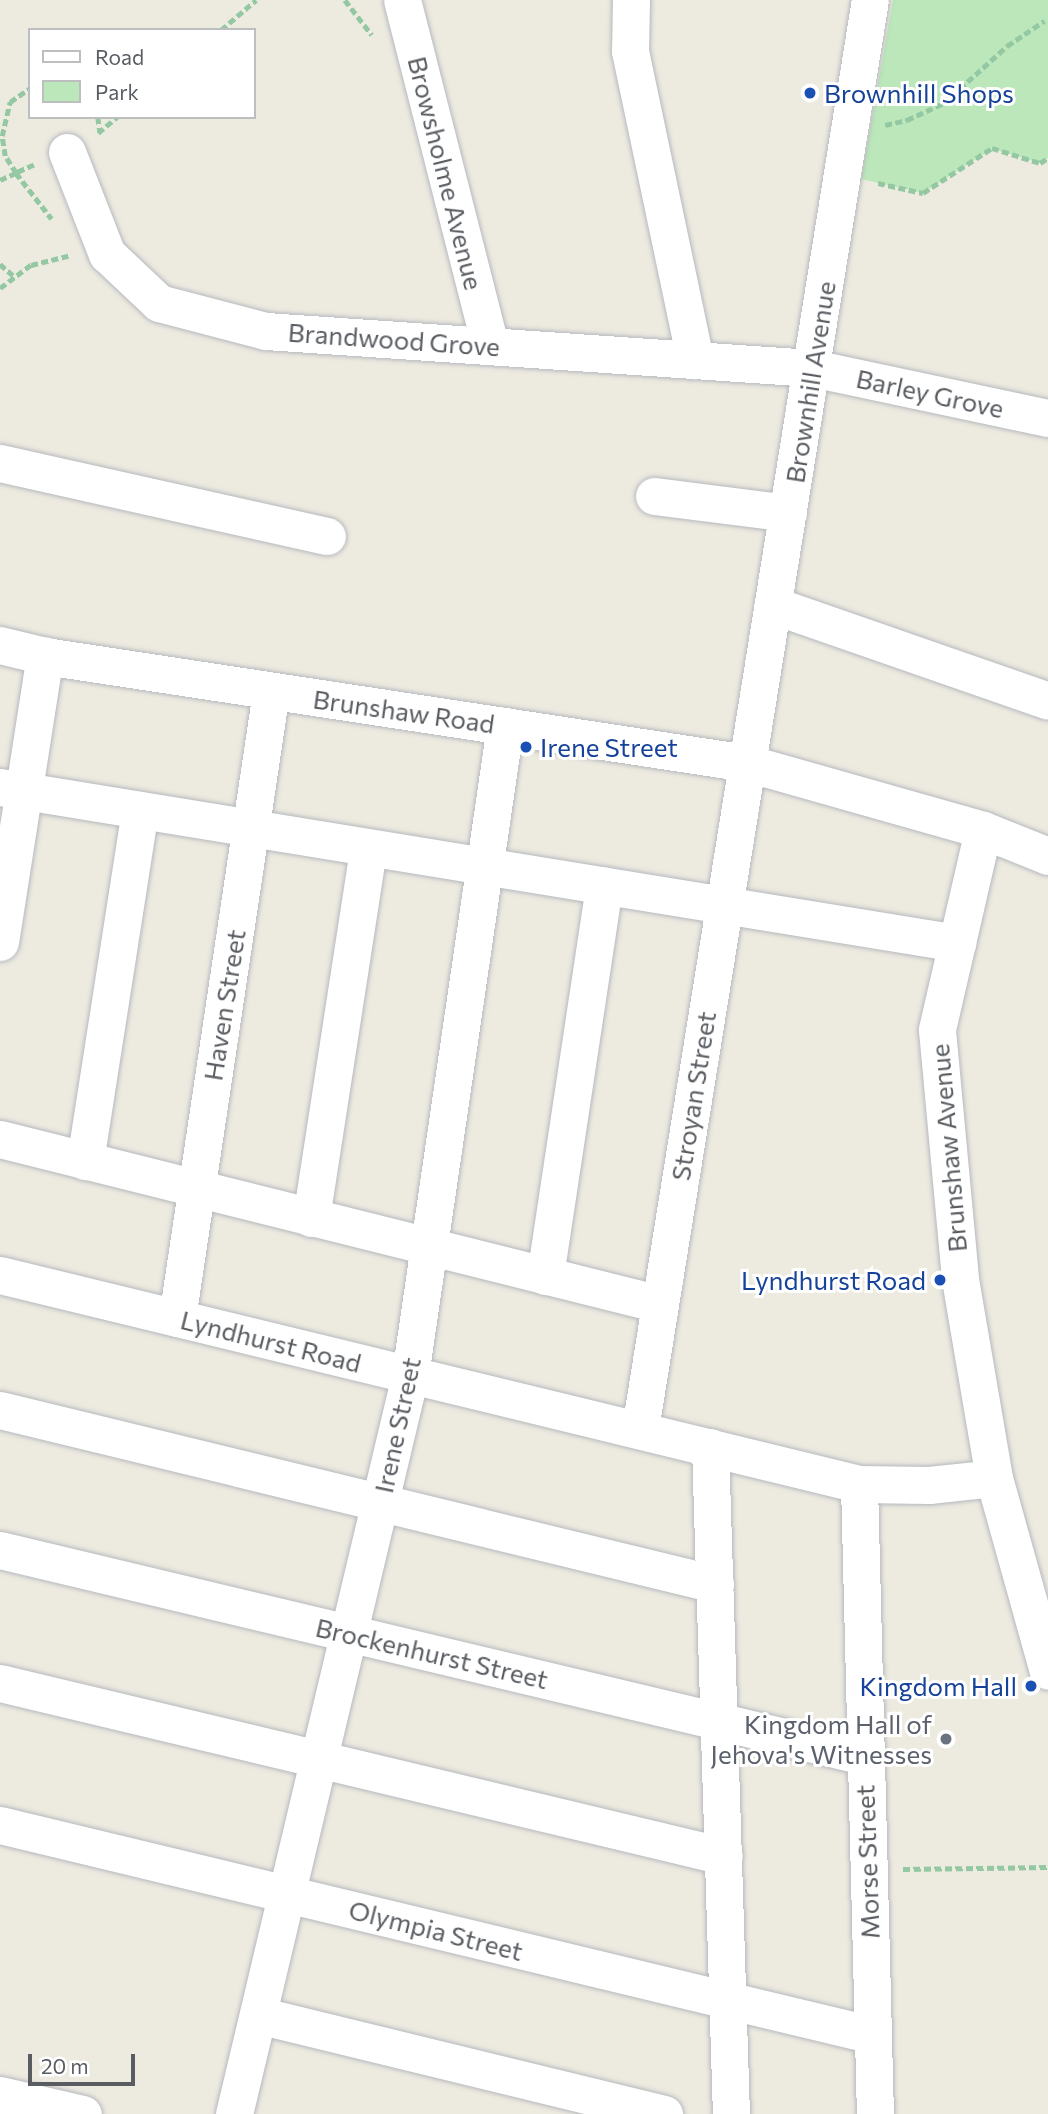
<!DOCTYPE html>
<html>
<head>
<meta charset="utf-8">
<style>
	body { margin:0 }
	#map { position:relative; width:1048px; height:2114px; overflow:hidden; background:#edeae0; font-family:Commissioner,sans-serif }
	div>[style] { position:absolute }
	.green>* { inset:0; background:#bbe7ba }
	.path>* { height:4.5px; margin-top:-2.25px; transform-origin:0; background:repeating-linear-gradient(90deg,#93c8a2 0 7px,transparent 0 10.5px) }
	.roads { filter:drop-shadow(0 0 2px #b6b9be) drop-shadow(0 0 2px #b6b9be) }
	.minor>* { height:37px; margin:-18.5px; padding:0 18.5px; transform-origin:18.5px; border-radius:18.5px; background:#fff }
	.dots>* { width:19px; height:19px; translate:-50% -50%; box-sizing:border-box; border:4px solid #fff; border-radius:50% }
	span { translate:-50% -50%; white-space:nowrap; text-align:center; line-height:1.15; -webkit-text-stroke:6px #fff; paint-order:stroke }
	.transit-label { font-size:26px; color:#164399 }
	.left { translate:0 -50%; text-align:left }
	.right { translate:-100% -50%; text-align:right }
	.street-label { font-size:26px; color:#595d62 }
	.worship-label { font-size:26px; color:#5b616d }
	.legend { position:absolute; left:28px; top:28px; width:228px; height:91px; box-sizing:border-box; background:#fff; border:2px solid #bdbec0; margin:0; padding:9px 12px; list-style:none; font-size:21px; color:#595d62 }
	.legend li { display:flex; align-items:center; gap:14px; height:35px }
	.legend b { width:35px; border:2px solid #bdbec0 }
	.scale { position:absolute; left:28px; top:2054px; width:107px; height:32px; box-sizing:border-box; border:4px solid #595d62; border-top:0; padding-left:9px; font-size:21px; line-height:24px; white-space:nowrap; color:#595d62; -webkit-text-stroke:5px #fff; paint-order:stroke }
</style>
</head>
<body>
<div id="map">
	<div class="green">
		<i style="clip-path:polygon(893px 0,1048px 0,1048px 158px,1040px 163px,992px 149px,923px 193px,861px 179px)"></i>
	</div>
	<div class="path">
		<i style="left:345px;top:0;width:44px;rotate:52.4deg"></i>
		<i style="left:221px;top:30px;width:46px;rotate:-40.6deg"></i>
		<i style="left:98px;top:117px;width:15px;rotate:82deg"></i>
		<i style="left:885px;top:125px;width:23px;rotate:-13deg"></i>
		<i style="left:907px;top:120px;width:41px;rotate:-24.7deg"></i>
		<i style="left:944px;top:103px;width:85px;rotate:-42.1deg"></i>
		<i style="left:1007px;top:46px;width:45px;rotate:-34deg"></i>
		<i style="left:98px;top:133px;width:25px;rotate:-40deg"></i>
		<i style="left:34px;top:165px;width:20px;rotate:156deg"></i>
		<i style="left:16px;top:173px;width:58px;rotate:52deg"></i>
		<i style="left:0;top:180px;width:17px;rotate:-24deg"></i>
		<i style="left:16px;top:173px;width:20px;rotate:-123deg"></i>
		<i style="left:5px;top:156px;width:20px;rotate:-99deg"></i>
		<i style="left:2px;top:136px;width:35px;rotate:-77deg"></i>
		<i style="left:10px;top:102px;width:24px;rotate:-35deg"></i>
		<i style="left:878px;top:183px;width:46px;rotate:12.5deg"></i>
		<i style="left:923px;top:193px;width:82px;rotate:-33.1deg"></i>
		<i style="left:992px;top:148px;width:50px;rotate:17.4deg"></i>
		<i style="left:1040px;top:163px;width:9px;rotate:-32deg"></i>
		<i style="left:0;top:264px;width:20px;rotate:41deg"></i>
		<i style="left:0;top:288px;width:39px;rotate:-37deg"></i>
		<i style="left:31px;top:265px;width:41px;rotate:-14deg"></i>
		<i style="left:903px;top:1869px;width:145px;rotate:-0.8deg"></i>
	</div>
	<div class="roads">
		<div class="minor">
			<i style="left:402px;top:0;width:357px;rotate:75.7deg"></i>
			<i style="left:631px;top:0;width:51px;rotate:91.1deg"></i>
			<i style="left:630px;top:51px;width:316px;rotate:78.1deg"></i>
			<i style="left:67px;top:152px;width:110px;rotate:68.6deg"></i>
			<i style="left:107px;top:254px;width:71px;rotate:43.3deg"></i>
			<i style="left:159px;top:303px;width:111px;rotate:14.7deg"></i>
			<i style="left:266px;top:331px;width:547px;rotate:3.88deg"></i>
			<i style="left:812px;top:368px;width:241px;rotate:12deg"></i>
			<i style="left:0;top:463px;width:335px;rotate:12.6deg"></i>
			<i style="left:654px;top:496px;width:135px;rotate:7.2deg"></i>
			<i style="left:773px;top:605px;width:291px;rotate:19.2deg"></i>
			<i style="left:0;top:645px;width:46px;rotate:13.7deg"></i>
			<i style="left:45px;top:656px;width:710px;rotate:8.67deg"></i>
			<i style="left:747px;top:763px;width:245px;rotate:15.8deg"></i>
			<i style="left:983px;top:830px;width:70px;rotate:21.8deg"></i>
			<i style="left:0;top:787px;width:970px;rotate:9.26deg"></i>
			<i style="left:983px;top:830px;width:205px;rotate:103deg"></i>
			<i style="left:937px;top:1030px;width:250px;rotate:84.7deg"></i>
			<i style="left:960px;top:1279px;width:202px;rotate:80.3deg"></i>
			<i style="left:994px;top:1478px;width:200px;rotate:74.4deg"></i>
			<i style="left:0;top:942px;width:290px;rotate:-81.1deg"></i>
			<i style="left:0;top:1139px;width:680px;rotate:14.04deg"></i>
			<i style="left:85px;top:1161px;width:355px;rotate:-81.1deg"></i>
			<i style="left:311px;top:1218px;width:374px;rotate:-81.2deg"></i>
			<i style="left:0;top:1275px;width:884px;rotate:13.67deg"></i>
			<i style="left:859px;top:1484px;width:70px;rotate:0.8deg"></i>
			<i style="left:929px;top:1485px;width:65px;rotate:-6.1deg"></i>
			<i style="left:545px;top:1276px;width:395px;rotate:-81.4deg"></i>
			<i style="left:177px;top:1318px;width:634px;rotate:-81.47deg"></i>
			<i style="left:0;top:1410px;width:736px;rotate:13.68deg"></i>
			<i style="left:640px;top:1429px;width:1447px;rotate:-80.86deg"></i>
			<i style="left:710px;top:1447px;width:667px;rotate:88.2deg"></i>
			<i style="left:859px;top:1484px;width:630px;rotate:88.55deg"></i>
			<i style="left:0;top:1550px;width:888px;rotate:13.41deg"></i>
			<i style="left:0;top:1683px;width:744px;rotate:13.44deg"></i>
			<i style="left:0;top:1825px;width:898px;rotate:13.53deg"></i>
			<i style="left:258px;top:2015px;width:418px;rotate:13.7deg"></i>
			<i style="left:0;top:2095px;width:85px;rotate:12.9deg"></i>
			<i style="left:234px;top:2114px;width:760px;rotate:-76.6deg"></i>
			<i style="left:410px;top:1375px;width:656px;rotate:-81.67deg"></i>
		</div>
	</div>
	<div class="dots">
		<i style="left:810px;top:93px;background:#1a4fb4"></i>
		<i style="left:526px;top:747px;background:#1a4fb4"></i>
		<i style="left:940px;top:1280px;background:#1a4fb4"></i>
		<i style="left:1031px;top:1686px;background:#1a4fb4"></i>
		<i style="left:946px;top:1739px;background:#6b7280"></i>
	</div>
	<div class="transit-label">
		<span class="left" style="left:824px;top:93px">Brownhill Shops</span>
		<span class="left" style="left:540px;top:747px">Irene Street</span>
		<span class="right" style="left:926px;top:1280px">Lyndhurst Road</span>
		<span class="right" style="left:1017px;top:1686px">Kingdom Hall</span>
	</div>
	<div class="street-label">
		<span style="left:446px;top:173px;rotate:76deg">Browsholme Avenue</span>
		<span style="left:394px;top:339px;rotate:4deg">Brandwood Grove</span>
		<span style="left:810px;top:382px;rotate:-81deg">Brownhill Avenue</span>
		<span style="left:930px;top:393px;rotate:12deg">Barley Grove</span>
		<span style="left:404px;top:711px;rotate:8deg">Brunshaw Road</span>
		<span style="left:224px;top:1005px;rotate:-81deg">Haven Street</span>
		<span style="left:693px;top:1096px;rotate:-81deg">Stroyan Street</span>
		<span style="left:948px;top:1148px;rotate:-95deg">Brunshaw Avenue</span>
		<span style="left:271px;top:1341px;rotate:14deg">Lyndhurst Road</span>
		<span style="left:397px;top:1425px;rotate:-78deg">Irene Street</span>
		<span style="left:432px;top:1653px;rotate:13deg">Brockenhurst Street</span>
		<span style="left:867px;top:1862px;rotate:-92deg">Morse Street</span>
		<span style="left:436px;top:1930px;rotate:14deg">Olympia Street</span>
	</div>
	<div class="worship-label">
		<span class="right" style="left:932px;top:1739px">Kingdom Hall of<br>Jehova's Witnesses</span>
	</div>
	<ul class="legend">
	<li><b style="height:9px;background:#fff"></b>Road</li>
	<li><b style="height:19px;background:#bbe7ba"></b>Park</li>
	</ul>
	<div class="scale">20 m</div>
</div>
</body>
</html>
